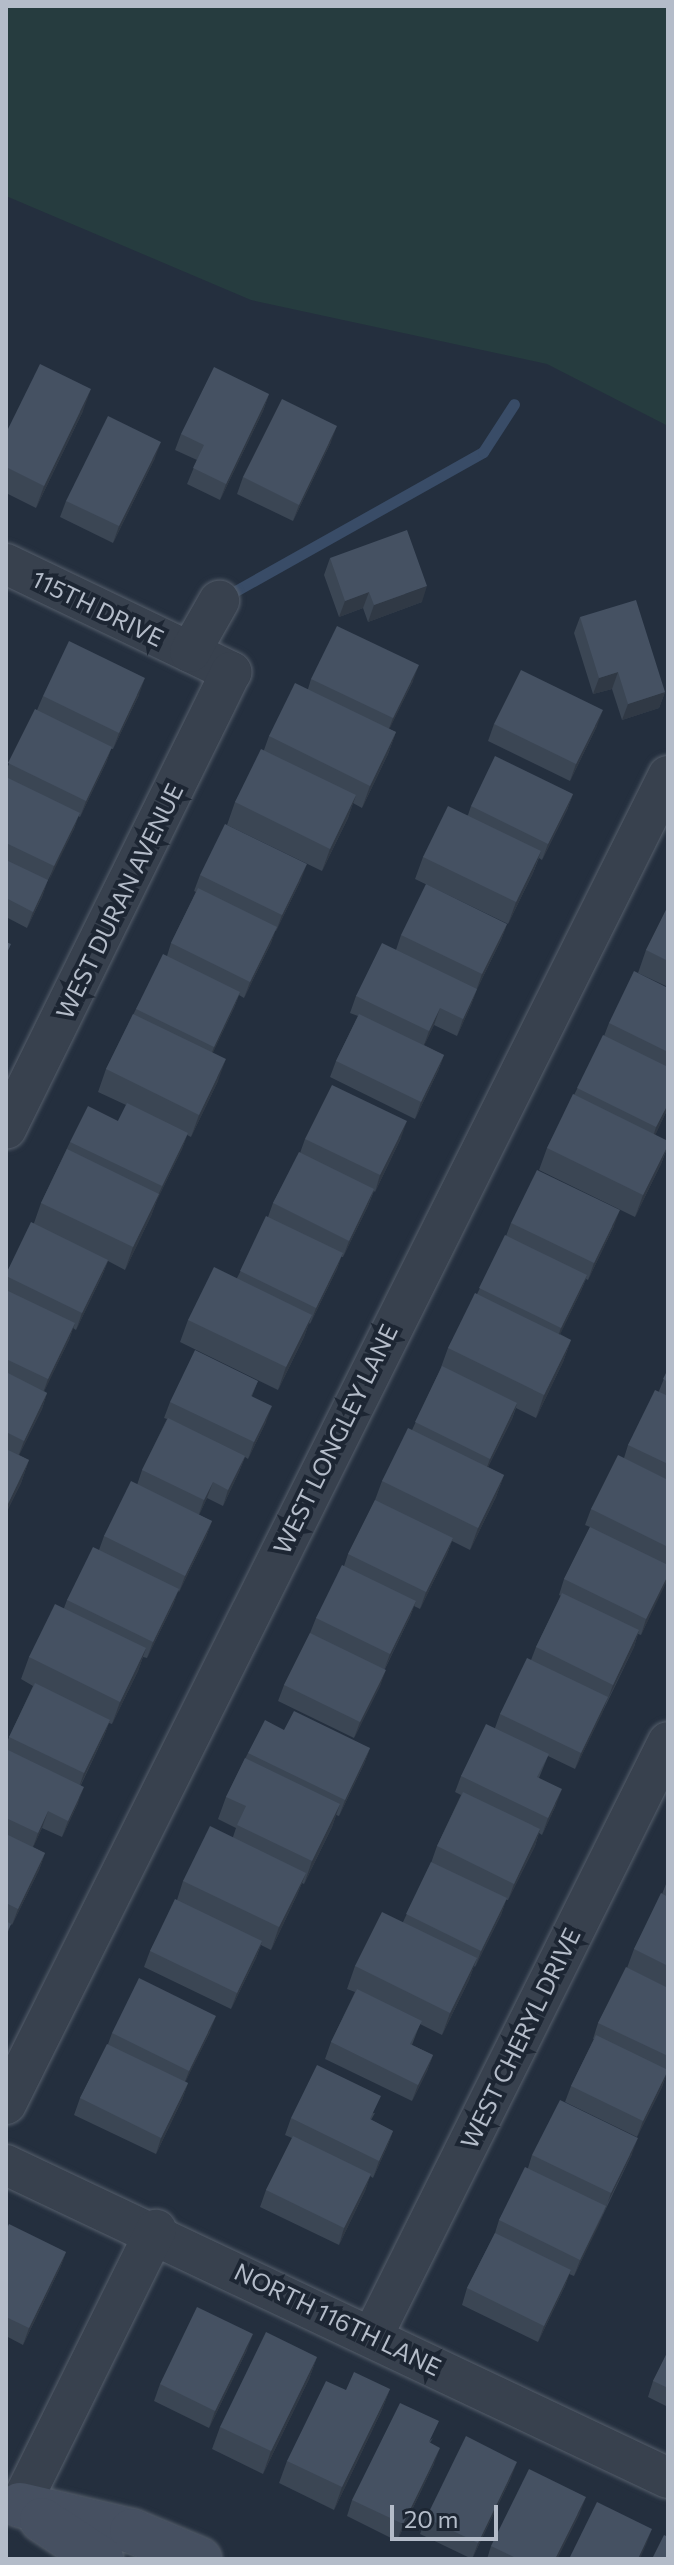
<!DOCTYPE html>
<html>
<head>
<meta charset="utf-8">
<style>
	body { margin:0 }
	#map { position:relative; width:674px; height:2565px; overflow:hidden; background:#242f3e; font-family:Commissioner,sans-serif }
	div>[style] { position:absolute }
	.green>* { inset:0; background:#263c3f }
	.stream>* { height:11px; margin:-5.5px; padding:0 5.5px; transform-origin:5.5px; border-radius:5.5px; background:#394c67 }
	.roads { filter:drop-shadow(0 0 2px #565f6c) drop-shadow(0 0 2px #565f6c) }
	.street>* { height:40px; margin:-20px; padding:0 20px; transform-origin:20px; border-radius:20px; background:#38414e }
	.secondary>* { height:44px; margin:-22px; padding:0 22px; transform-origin:22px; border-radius:22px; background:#465061 }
	.wall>* { inset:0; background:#3b4654 }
	.shaded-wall>* { inset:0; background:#303945 }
	.building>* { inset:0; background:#455162 }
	span { translate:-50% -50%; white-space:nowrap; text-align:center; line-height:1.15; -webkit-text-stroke:8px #1d2633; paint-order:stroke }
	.street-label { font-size:24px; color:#b4bcc9 }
	.frame { position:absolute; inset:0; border:8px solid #b4bcc9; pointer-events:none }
	.scale { position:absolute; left:390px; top:2505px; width:108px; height:36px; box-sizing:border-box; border:4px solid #b4bcc9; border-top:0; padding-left:10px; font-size:24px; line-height:28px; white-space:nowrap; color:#b4bcc9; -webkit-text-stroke:6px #1d2633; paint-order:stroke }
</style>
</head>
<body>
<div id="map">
	<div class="green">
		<i style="clip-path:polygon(6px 6px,668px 6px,668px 426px,547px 364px,251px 300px,6px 196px)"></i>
	</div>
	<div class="stream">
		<i style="left:223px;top:598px;width:298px;rotate:-29.3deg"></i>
		<i style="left:483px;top:452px;width:57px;rotate:-57.1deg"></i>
	</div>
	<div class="roads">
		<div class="street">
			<i style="left:6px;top:564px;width:250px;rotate:25.6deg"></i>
			<i style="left:231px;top:672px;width:509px;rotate:116.21deg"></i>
			<i style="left:190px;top:652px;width:59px;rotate:-60.4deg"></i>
			<i style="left:6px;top:2104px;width:1484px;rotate:-63.5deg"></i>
			<i style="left:6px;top:2165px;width:732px;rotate:25.31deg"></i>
			<i style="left:373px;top:2335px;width:662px;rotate:-63.55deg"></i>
			<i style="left:20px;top:2505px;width:307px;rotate:-63.7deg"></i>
		</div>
		<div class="secondary">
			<i style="left:20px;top:2505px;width:115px;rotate:13.1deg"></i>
			<i style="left:132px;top:2531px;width:73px;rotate:22.7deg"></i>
			<i style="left:42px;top:2520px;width:71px;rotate:33.5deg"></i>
		</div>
	</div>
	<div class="wall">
		<i style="clip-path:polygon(269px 394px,263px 411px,220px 500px,187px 484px,197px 460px,175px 450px,181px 434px)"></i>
		<i style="clip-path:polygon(83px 411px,36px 508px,6px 493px,6px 433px)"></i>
		<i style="clip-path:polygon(331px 442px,293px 521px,237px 494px,243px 477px)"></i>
		<i style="clip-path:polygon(155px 458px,113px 543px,60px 517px,66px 501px)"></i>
		<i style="clip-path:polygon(330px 558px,422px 602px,368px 622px,363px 608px,339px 617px,324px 575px)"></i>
		<i style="clip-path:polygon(580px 617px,665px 692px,659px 708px,622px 720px,612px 689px,593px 694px,574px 633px)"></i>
		<i style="clip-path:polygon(311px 679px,413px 681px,389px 729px,396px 732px,388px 754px,362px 808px,353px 803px,348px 818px,322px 871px,227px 825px,235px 802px,264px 750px,269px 736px,308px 689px)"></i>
		<i style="clip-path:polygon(139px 695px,113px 749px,111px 749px,106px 763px,80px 817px,78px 816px,74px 829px,47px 882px,42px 897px,27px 928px,6px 917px,6px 770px,37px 710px,43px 696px)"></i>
		<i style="clip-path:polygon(494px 724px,597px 726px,570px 781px,488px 741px)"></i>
		<i style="clip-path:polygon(573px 794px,567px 810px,542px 860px,539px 858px,533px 873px,508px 924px,415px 879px,423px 857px,468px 815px,471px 806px)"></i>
		<i style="clip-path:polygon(200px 875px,301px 880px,276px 931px,275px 931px,271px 943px,244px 998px,239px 995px,234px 1008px,213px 1052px,218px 1081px,191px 1137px,187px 1135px,182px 1149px,157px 1200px,151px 1216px,125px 1270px,108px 1261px,102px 1276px,76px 1330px,73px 1328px,69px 1340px,44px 1391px,47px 1393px,42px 1409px,19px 1455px,29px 1460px,21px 1483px,6px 1513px,6px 1274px,34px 1223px,41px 1203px,70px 1142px,118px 1121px,126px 1105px,98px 1092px,106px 1069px,136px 1009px,167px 956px,171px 943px,196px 892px,194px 891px)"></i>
		<i style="clip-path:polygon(668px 906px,668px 987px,638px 973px,646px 950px)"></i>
		<i style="clip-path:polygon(507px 924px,501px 940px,477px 989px,471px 1005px,457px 1036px,434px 1025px,424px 1045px,444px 1055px,438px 1071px,415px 1119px,330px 1077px,336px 1061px,358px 1016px,350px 1013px,356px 996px,396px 950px,401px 935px)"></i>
		<i style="clip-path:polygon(668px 988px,668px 1108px,655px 1135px,668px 1146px,661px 1164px,635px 1217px,539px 1170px,547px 1148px,604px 1036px,609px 1023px)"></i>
		<i style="clip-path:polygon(401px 1138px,375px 1192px,374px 1191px,368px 1206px,343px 1257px,341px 1257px,337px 1269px,310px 1324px,309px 1323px,304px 1337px,278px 1390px,180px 1342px,188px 1320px,237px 1278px,268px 1217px,273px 1203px,300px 1153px,305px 1139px)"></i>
		<i style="clip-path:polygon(511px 1223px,614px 1226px,588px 1280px,586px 1279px,581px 1291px,560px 1334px,571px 1340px,563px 1362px,536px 1418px,516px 1408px,512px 1419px,488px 1467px,504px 1475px,496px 1497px,470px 1550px,452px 1541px,447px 1554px,420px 1609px,414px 1606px,410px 1617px,385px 1669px,380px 1686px,354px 1738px,278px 1701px,284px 1685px,310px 1633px,316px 1618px,344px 1566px,348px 1554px,375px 1500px,382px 1481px,412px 1430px,440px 1370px,448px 1348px,477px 1294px,506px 1236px)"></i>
		<i style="clip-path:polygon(668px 1369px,668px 1577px,641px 1635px,638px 1634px,634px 1647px,575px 1769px,548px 1756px,539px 1778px,556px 1805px,542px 1835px,539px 1833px,535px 1846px,508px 1900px,506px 1900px,501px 1915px,475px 1967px,474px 1966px,469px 1980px,442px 2035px,420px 2024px,412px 2045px,433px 2055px,427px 2071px,412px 2101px,325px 2059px,331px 2042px,355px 1992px,347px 1989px,355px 1966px,403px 1922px,431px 1863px,437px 1846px,461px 1795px,455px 1792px,461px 1776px,495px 1728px,500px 1714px,531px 1660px,536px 1647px,561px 1596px,559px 1595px,564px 1579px,590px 1527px,585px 1525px,591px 1509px,624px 1458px,628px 1445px,659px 1391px)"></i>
		<i style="clip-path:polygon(258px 1381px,252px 1396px,266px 1422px,248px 1459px,245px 1457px,239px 1472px,223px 1506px,207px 1498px,199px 1515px,212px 1521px,206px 1537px,179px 1592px,178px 1591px,173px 1605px,147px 1658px,143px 1657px,138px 1671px,112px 1724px,109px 1723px,104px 1736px,81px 1785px,78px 1803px,62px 1837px,42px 1828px,33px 1847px,45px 1853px,39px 1870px,12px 1925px,11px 1924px,6px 1937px,6px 1744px,33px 1686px,21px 1679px,29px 1657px,64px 1608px,67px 1600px,99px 1550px,104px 1536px,137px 1485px,142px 1470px,167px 1419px,164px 1418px,170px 1402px)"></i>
		<i style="clip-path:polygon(284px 1730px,370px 1748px,364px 1764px,339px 1816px,336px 1815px,332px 1827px,304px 1884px,302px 1883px,297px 1895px,271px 1950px,261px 1945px,256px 1958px,231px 2009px,144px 1967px,150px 1951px,177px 1900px,183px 1881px,233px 1837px,236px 1828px,218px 1819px,226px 1797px,248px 1753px)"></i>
		<i style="clip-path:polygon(668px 1879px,668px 2076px,666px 2075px,662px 2087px,637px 2137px,565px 2102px,571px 2086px,594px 2039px,593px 2039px,598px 2023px,627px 1968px,634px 1949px,662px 1894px)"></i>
		<i style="clip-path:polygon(210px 2032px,185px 2082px,188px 2083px,182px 2100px,156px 2154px,74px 2115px,80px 2098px,108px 2044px,112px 2033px)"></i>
		<i style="clip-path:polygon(375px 2113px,371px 2120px,393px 2131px,387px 2147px,373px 2178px,370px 2176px,365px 2191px,339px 2245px,260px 2207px,266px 2190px,292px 2138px,285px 2135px,291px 2118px)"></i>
		<i style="clip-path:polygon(632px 2154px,574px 2276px,569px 2274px,565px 2286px,538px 2342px,462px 2305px,467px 2288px,495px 2233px,499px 2220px,528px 2168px,532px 2155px)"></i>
		<i style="clip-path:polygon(6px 2231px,66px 2252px,60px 2268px,23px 2345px,6px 2336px)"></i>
		<i style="clip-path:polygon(247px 2350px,209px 2428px,154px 2401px,160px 2384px)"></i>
		<i style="clip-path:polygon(668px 2351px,668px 2407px,648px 2397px,653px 2381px)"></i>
		<i style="clip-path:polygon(317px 2357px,309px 2379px,263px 2474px,212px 2449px,220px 2427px)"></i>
		<i style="clip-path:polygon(390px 2389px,381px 2412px,334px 2510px,279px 2483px,287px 2461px,346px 2390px)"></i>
		<i style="clip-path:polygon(433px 2438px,430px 2443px,434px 2464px,397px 2541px,347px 2516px,352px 2500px)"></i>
		<i style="clip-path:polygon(511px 2478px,472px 2559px,420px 2534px,426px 2518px)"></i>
		<i style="clip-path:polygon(580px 2513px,557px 2559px,487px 2559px,491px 2546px)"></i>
	</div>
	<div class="shaded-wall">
		<i style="clip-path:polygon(91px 389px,83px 411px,36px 508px,44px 486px)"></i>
		<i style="clip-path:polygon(269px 394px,263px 411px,220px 500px,226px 484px)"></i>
		<i style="clip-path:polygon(337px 426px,331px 442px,293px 521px,299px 505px)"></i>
		<i style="clip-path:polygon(161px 442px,155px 458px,113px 543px,119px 526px)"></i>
		<i style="clip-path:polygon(427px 586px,422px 602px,368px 622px,374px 605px)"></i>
		<i style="clip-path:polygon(369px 592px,363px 608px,339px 617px,345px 601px)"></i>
		<i style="clip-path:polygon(419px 665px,413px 681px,387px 734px,393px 718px)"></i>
		<i style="clip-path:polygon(618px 672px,612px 689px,593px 694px,599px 678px)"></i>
		<i style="clip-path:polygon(145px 678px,139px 695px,113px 749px,119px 733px)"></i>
		<i style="clip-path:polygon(665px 692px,659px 708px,622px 720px,628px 704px)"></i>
		<i style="clip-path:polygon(603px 710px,597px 726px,570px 781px,576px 764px)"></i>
		<i style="clip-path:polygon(396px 732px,388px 754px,362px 808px,370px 786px)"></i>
		<i style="clip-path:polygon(112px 747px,106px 763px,80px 817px,86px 801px)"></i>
		<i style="clip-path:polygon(573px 794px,567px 810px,542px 860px,548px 844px)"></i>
		<i style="clip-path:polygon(356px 795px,348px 818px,322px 871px,330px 849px)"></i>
		<i style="clip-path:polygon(80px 813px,74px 829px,48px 883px,54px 866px)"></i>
		<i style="clip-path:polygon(541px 851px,533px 873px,508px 924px,516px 902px)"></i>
		<i style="clip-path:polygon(307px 864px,301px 880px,276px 931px,282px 915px)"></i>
		<i style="clip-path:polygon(48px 880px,42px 897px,27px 928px,33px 912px)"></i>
		<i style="clip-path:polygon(507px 924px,501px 940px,476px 991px,482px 974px)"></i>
		<i style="clip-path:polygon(277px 927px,271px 943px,244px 998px,250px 982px)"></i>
		<i style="clip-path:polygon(477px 989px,471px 1005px,457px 1036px,463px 1019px)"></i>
		<i style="clip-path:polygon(240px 992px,234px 1008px,208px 1063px,214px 1047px)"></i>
		<i style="clip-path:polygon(440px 1008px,434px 1025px,423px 1048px,429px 1031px)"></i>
		<i style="clip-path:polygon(444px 1055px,438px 1071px,415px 1119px,421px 1102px)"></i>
		<i style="clip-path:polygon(226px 1059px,218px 1081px,191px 1137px,199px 1115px)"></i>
		<i style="clip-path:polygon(668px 1104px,668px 1108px,651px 1144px,656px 1127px)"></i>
		<i style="clip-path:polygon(407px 1121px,401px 1138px,375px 1192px,380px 1175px)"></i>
		<i style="clip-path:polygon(188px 1133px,182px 1149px,157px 1200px,151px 1216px,125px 1270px,133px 1247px)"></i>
		<i style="clip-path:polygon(668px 1145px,661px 1164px,635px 1217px,643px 1195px)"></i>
		<i style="clip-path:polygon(374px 1189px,368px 1206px,343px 1257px,349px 1241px)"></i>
		<i style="clip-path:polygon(620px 1210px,614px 1226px,588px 1280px,594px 1263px)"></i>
		<i style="clip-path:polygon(343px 1253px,337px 1269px,310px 1324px,316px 1308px)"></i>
		<i style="clip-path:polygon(108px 1260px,102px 1276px,76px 1330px,82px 1313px)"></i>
		<i style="clip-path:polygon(587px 1275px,581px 1291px,555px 1345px,561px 1328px)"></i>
		<i style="clip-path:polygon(312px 1315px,304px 1337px,278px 1390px,286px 1367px)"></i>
		<i style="clip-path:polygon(75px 1323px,69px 1340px,42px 1396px,48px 1379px)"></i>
		<i style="clip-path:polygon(571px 1340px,563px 1362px,536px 1418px,544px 1395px)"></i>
		<i style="clip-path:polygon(47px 1393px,42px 1409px,18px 1457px,24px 1441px)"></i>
		<i style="clip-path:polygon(517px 1403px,512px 1419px,484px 1475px,490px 1459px)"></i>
		<i style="clip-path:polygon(272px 1406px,266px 1422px,248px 1459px,254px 1442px)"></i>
		<i style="clip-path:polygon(245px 1456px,239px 1472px,223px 1506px,228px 1490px)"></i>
		<i style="clip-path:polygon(29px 1460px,21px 1483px,6px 1513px,6px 1508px)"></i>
		<i style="clip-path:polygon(504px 1475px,496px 1497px,470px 1550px,478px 1528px)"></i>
		<i style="clip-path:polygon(213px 1482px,207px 1498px,198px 1517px,204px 1500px)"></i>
		<i style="clip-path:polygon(212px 1521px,206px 1537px,179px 1592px,185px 1576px)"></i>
		<i style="clip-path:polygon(453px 1538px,447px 1554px,420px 1609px,426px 1592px)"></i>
		<i style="clip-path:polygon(668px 1575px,666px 1583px,641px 1635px,646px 1619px)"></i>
		<i style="clip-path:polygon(179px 1589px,173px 1605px,147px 1658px,153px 1642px)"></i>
		<i style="clip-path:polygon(416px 1601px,410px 1617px,384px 1670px,390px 1654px)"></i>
		<i style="clip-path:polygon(639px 1630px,634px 1647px,607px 1701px,613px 1685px)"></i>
		<i style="clip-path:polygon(146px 1648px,138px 1671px,112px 1724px,120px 1702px)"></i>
		<i style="clip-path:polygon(386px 1670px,380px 1686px,354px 1738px,360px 1722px)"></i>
		<i style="clip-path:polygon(608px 1697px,602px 1714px,575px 1769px,581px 1753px)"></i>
		<i style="clip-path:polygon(110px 1720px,104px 1736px,78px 1790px,84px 1773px)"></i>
		<i style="clip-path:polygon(370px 1748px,364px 1764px,339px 1816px,345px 1800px)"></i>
		<i style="clip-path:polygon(84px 1787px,78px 1803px,62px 1837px,68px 1821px)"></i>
		<i style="clip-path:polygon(562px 1789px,556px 1805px,542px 1835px,548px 1818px)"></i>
		<i style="clip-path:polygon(340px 1804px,332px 1827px,304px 1884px,312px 1861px)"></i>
		<i style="clip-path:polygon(48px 1811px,42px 1828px,32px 1850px,38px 1833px)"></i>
		<i style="clip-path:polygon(540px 1829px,535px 1846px,508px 1900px,514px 1884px)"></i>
		<i style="clip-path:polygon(45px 1853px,39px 1870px,12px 1925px,18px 1909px)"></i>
		<i style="clip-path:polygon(306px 1873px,297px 1895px,271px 1950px,279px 1927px)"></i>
		<i style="clip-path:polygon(507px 1898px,501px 1915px,475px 1967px,481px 1951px)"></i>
		<i style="clip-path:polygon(262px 1941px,256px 1958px,231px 2009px,237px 1993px)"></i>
		<i style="clip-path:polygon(477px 1958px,469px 1980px,442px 2035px,450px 2013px)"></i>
		<i style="clip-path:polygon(216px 2016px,210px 2032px,183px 2087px,189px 2071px)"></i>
		<i style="clip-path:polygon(433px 2055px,427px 2071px,412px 2101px,418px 2085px)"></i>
		<i style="clip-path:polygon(668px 2070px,662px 2087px,637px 2137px,643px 2121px)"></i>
		<i style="clip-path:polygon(188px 2083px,182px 2100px,156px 2154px,161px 2138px)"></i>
		<i style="clip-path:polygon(393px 2131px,387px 2147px,373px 2178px,379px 2161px)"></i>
		<i style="clip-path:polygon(638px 2138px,632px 2154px,606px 2206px,600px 2223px,574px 2276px,580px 2260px,605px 2210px,611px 2193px)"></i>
		<i style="clip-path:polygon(371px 2174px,365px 2191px,339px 2245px,344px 2228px)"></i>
		<i style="clip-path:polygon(66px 2252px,60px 2268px,23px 2345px,29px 2328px)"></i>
		<i style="clip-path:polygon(571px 2270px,565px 2286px,538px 2342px,544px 2326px)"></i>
		<i style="clip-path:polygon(253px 2334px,247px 2350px,209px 2428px,215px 2411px)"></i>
		<i style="clip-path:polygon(317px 2357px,309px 2379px,263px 2474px,271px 2451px)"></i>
		<i style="clip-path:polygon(390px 2389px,381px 2412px,334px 2510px,342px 2487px)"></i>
		<i style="clip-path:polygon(440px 2448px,434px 2464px,397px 2541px,403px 2524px)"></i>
		<i style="clip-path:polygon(517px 2462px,511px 2478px,472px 2559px,478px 2543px)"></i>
		<i style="clip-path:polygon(586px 2497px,580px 2513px,557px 2559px,555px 2559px)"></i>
		<i style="clip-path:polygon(652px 2529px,646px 2545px,640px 2559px,638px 2559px)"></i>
	</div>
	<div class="building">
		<i style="clip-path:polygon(40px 364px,91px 389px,44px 486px,6px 467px,6px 433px)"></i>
		<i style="clip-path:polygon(214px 367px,269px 394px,226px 484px,193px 468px,204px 445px,181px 434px)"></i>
		<i style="clip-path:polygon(282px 399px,337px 426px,299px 505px,243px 477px)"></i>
		<i style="clip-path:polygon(108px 416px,161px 442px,119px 526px,66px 501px)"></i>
		<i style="clip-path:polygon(407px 530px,427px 586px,374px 605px,369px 592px,345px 601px,330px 558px)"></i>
		<i style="clip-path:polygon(636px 600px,665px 692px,628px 704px,618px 672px,599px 678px,580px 617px)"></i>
		<i style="clip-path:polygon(337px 626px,419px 665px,393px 718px,311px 679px)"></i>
		<i style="clip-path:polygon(69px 641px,145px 678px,119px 733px,43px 696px)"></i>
		<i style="clip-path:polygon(521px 670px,603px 710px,576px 764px,494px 724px)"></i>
		<i style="clip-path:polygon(295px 683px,396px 732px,370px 786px,269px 736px)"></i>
		<i style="clip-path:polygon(35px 709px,112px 747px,86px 801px,8px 763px)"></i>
		<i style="clip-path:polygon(261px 749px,356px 795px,330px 849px,235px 802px)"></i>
		<i style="clip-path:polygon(495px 756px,573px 794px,548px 844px,471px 806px)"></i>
		<i style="clip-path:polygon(6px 777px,80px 813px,54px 866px,6px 843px)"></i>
		<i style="clip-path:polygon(448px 806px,541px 851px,516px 902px,423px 857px)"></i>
		<i style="clip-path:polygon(225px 824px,307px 864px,282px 915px,200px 875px)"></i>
		<i style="clip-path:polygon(6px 860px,48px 880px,33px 912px,6px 898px)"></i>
		<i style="clip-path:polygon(426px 884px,507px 924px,482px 974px,401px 935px)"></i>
		<i style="clip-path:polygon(198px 888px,277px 927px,250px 982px,171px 943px)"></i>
		<i style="clip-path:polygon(668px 906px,668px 961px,646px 950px)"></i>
		<i style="clip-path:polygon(6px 942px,11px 944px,6px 955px)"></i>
		<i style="clip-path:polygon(382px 943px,477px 989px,463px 1019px,440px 1008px,429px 1031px,356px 996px)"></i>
		<i style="clip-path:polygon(163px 954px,240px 992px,214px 1047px,136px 1009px)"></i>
		<i style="clip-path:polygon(634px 971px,668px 988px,668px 1052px,609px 1023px)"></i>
		<i style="clip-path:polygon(133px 1014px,226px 1059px,199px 1115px,106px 1069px)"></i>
		<i style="clip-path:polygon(359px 1014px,444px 1055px,421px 1102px,336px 1061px)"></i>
		<i style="clip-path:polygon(603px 1035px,668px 1067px,668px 1104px,656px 1127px,577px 1088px)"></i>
		<i style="clip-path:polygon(332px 1085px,407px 1121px,380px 1175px,305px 1139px)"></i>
		<i style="clip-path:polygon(573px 1094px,668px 1141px,668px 1145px,643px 1195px,547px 1148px)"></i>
		<i style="clip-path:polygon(127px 1103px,188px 1133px,162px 1186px,70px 1142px,88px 1106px,118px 1121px)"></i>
		<i style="clip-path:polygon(67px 1149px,159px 1194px,133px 1247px,41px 1203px)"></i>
		<i style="clip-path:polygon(299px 1152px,374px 1189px,349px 1241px,273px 1203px)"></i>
		<i style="clip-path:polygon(537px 1170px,620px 1210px,594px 1263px,511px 1223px)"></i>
		<i style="clip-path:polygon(266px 1216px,343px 1253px,316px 1308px,240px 1271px)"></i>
		<i style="clip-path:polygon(31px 1222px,108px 1260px,82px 1313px,6px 1276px,6px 1274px)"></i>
		<i style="clip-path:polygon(505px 1235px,587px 1275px,561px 1328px,479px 1288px)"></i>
		<i style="clip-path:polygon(214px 1267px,312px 1315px,286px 1367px,188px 1320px)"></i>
		<i style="clip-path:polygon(6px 1290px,75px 1323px,48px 1379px,6px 1359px)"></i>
		<i style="clip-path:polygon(475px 1293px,571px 1340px,544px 1395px,448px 1348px)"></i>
		<i style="clip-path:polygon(195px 1350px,258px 1381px,251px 1396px,272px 1406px,254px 1442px,170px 1402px)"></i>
		<i style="clip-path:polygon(442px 1366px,517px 1403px,490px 1459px,415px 1422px)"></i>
		<i style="clip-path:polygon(668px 1369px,668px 1382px,663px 1379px)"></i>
		<i style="clip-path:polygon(6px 1372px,47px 1393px,24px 1441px,6px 1432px)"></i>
		<i style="clip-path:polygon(655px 1390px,668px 1396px,668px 1464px,628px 1445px)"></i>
		<i style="clip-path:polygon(168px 1418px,245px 1456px,228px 1490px,213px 1482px,204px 1500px,142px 1470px)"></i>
		<i style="clip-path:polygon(408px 1428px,504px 1475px,478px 1528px,382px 1481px)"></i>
		<i style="clip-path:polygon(6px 1449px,29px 1460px,6px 1508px)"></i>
		<i style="clip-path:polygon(618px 1455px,668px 1480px,668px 1547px,591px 1509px)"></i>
		<i style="clip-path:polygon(131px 1481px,212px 1521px,185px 1576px,104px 1536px)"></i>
		<i style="clip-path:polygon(375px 1500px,453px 1538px,426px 1592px,348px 1554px)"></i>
		<i style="clip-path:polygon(590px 1527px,668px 1565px,668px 1575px,646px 1619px,564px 1579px)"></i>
		<i style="clip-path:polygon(93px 1547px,179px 1589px,153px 1642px,67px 1600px)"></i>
		<i style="clip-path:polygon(342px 1565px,416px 1601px,390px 1654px,316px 1618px)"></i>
		<i style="clip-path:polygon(562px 1593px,639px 1630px,613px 1685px,536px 1647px)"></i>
		<i style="clip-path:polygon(55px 1604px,146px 1648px,120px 1702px,29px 1657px)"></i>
		<i style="clip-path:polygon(310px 1633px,386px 1670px,360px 1722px,284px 1685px)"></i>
		<i style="clip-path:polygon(527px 1658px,608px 1697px,581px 1753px,500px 1714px)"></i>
		<i style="clip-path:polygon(35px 1683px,110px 1720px,84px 1773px,9px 1737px)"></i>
		<i style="clip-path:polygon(294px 1711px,370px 1748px,345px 1800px,248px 1753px,265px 1720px,284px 1730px)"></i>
		<i style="clip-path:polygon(486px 1724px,549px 1754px,537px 1777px,562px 1789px,548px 1818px,461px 1776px)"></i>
		<i style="clip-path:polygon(6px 1749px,84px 1787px,68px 1821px,48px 1811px,38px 1833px,6px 1818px)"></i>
		<i style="clip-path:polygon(245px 1758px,340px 1804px,312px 1861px,237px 1825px,246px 1806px,226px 1797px)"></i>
		<i style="clip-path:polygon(463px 1792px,540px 1829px,514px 1884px,437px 1846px)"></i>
		<i style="clip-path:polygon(210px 1826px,306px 1873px,279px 1927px,183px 1881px)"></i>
		<i style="clip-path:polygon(6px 1834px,45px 1853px,18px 1909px,6px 1903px)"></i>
		<i style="clip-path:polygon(431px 1862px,507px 1898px,481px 1951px,406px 1914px)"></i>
		<i style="clip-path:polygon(661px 1893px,668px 1897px,668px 1966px,634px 1949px)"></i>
		<i style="clip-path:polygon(175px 1899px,262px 1941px,237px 1993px,150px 1951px)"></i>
		<i style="clip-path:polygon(382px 1912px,477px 1958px,450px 2013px,355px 1966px)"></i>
		<i style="clip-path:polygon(6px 1921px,11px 1924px,6px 1934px)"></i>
		<i style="clip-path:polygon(626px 1967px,668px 1988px,668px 2056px,598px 2023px)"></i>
		<i style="clip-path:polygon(139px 1978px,216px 2016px,189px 2071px,112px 2033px)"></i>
		<i style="clip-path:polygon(357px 1989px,422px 2021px,410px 2044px,433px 2055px,418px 2085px,331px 2042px)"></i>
		<i style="clip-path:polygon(596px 2035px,668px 2070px,643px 2121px,571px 2086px)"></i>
		<i style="clip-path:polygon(107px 2044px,188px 2083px,161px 2138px,80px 2098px)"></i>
		<i style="clip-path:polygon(317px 2065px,381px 2096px,370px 2119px,393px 2131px,379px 2161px,291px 2118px)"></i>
		<i style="clip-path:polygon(560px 2100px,638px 2138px,611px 2193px,532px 2155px)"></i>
		<i style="clip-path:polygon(293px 2136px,371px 2174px,344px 2228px,266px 2190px)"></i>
		<i style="clip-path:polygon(525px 2167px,606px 2206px,580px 2260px,499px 2220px)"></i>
		<i style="clip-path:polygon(9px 2224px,66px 2252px,29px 2328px,6px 2317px,6px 2231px)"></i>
		<i style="clip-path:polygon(495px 2233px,571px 2270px,544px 2326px,467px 2288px)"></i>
		<i style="clip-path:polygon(197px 2307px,253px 2334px,215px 2411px,160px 2384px)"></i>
		<i style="clip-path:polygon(266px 2332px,317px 2357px,271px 2451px,220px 2427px)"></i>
		<i style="clip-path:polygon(668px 2351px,668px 2388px,653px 2381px)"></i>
		<i style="clip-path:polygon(354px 2372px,390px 2389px,342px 2487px,287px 2461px,326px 2381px,346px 2390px)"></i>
		<i style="clip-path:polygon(400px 2403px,439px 2421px,429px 2442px,440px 2448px,403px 2524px,352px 2500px)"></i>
		<i style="clip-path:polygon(466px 2436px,517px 2462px,478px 2543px,426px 2518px)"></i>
		<i style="clip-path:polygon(529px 2469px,586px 2497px,555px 2559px,518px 2559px,491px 2546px)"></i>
		<i style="clip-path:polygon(597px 2502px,652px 2529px,638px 2559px,569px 2559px)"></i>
		<i style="clip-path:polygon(664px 2535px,668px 2537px,668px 2559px,652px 2559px)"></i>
	</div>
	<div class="street-label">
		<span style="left:98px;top:608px;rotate:26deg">115TH DRIVE</span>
		<span style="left:119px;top:901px;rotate:-64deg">WEST DURAN AVENUE</span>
		<span style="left:335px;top:1439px;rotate:-64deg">WEST LONGLEY LANE</span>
		<span style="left:520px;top:2038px;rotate:-64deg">WEST CHERYL DRIVE</span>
		<span style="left:338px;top:2319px;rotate:26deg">NORTH 116TH LANE</span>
	</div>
	<div class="frame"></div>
	<div class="scale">20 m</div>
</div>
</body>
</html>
